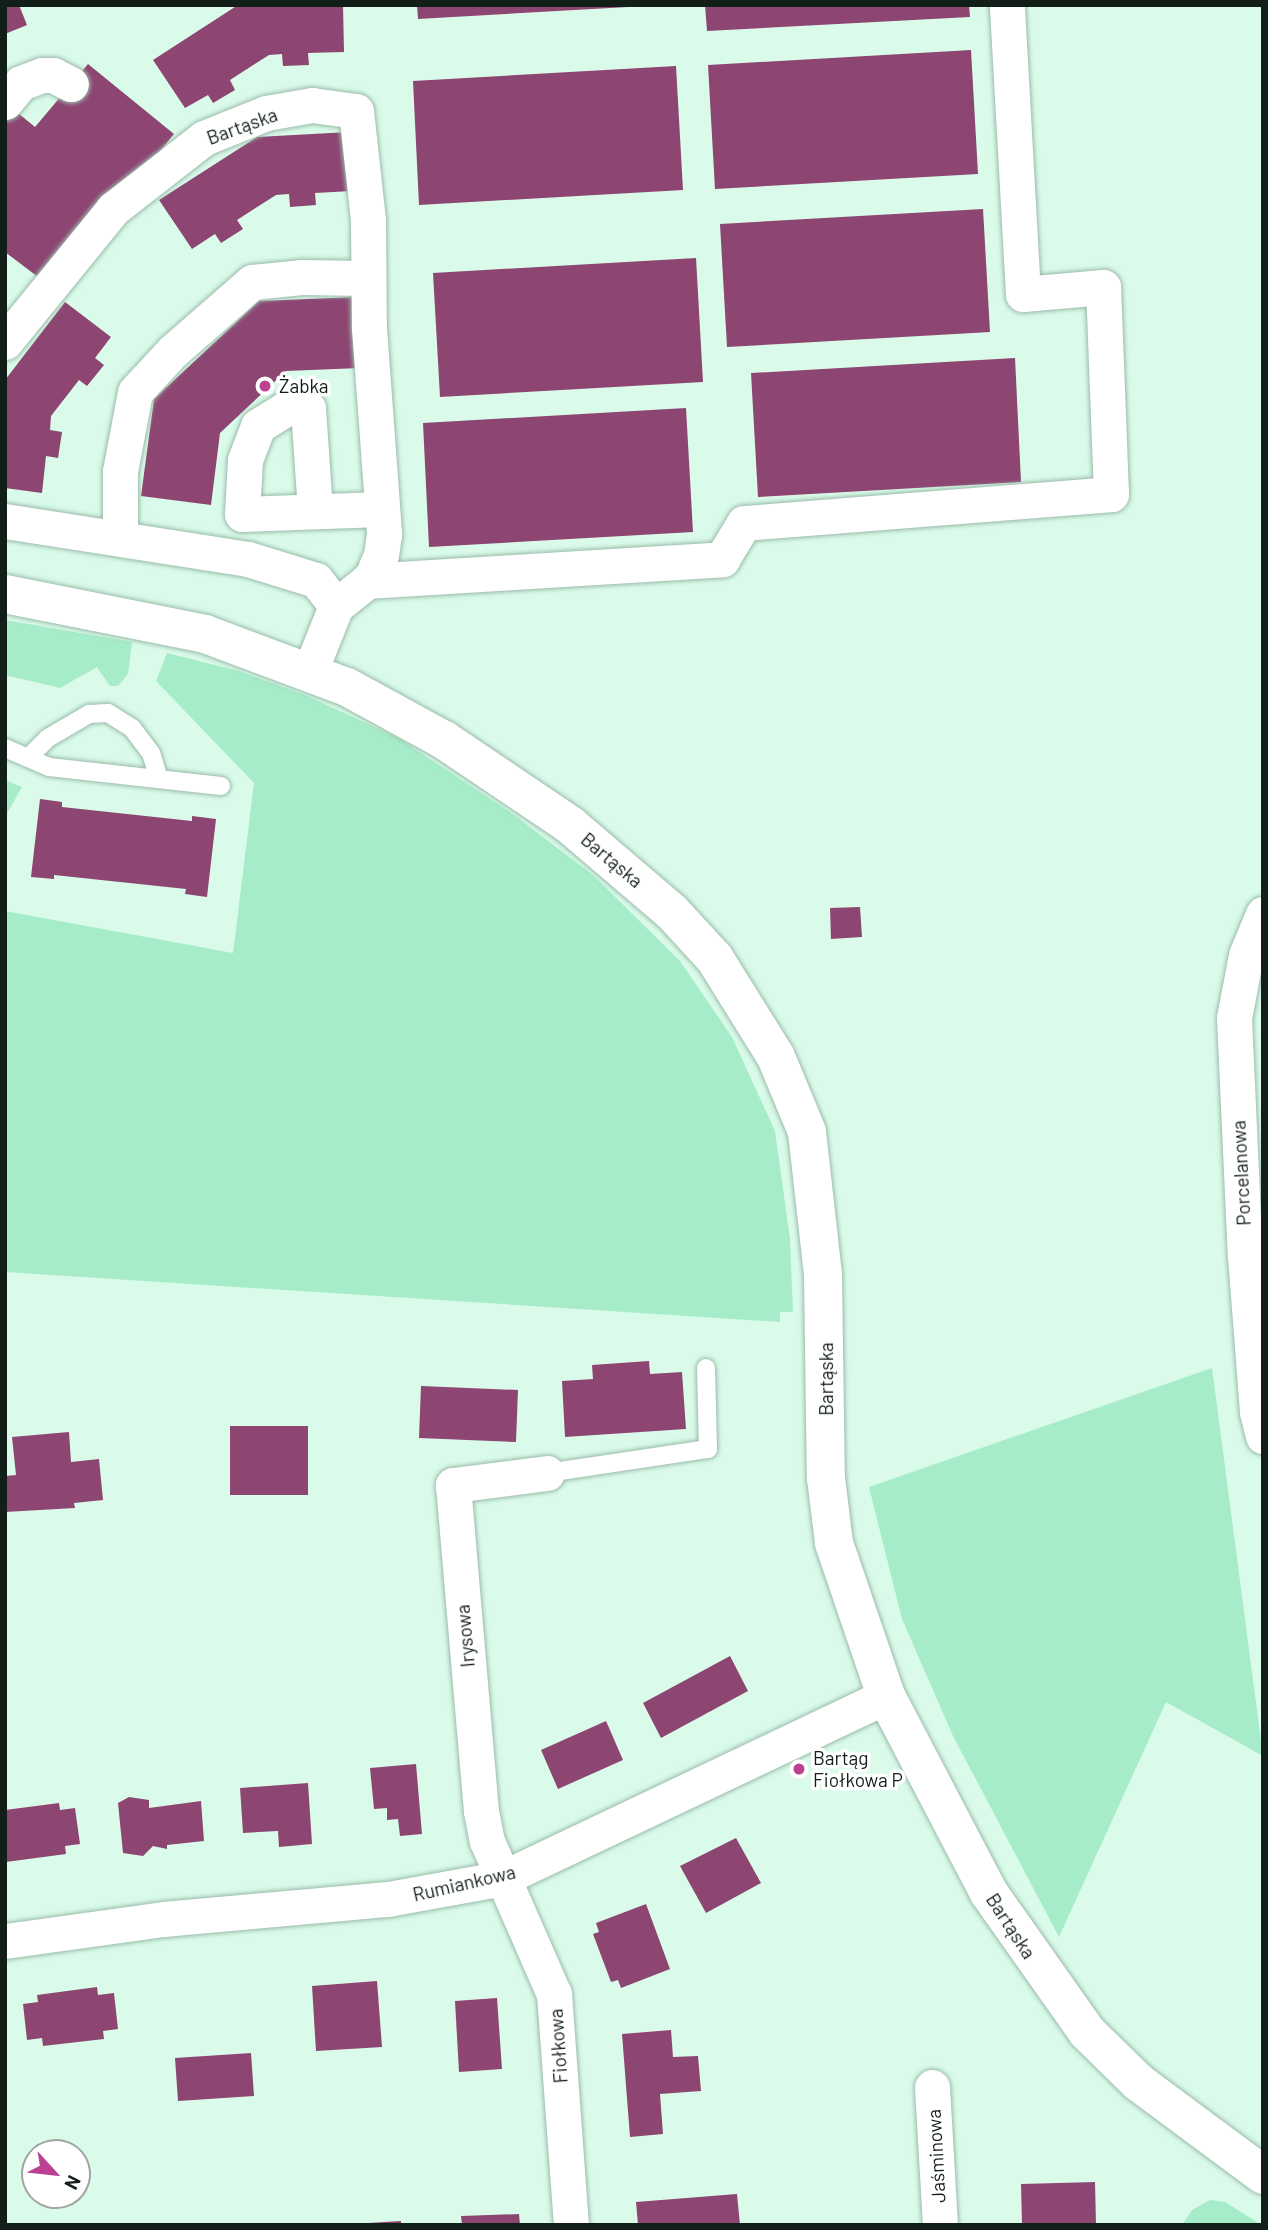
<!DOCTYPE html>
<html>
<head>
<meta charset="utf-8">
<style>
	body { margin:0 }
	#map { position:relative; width:1268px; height:2230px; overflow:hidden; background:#dafbea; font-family:Barlow,sans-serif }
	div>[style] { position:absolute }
	.green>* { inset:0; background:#a6ecc9 }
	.building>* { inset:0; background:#8d4572 }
	.roads { filter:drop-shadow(0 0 2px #9bbbaa) drop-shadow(0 0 2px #9bbbaa) }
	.lane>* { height:18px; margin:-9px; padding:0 9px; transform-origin:9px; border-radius:9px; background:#fff }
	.street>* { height:35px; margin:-17.5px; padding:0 17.5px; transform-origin:17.5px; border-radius:17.5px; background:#fff }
	.secondary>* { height:38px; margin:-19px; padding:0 19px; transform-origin:19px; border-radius:19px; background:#fff }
	.dots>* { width:19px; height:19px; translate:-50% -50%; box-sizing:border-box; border:4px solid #fff; border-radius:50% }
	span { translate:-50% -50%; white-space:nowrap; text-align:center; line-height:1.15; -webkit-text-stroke:7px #fff; paint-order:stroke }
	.street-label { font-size:19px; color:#121e18 }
	.poi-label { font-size:19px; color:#121e18 }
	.left { translate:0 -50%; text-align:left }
	.frame { position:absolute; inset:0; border:7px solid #121e18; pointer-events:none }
	.north { position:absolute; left:21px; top:2139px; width:70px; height:70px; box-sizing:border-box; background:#fff; border:2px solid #a0a5a3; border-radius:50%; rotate:117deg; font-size:19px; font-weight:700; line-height:28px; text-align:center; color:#121e18 }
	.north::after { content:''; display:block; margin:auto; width:24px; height:32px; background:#bc4193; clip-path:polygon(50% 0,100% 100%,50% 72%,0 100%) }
</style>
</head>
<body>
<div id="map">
	<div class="green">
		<i style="clip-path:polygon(5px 620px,132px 642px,128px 674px,118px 686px,110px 686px,97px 667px,60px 688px,5px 675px)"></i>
		<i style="clip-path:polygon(167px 653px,239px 671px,305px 695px,398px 738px,510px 812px,593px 875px,680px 961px,732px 1037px,775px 1131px,790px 1239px,793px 1312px,780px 1312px,780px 1322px,5px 1272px,5px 911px,233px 953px,254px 783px,156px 681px)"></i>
		<i style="clip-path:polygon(5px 780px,22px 787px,5px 817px)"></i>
		<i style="clip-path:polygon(1212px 1368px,1263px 1756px,1166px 1702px,1059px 1937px,953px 1736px,902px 1619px,869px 1487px)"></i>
		<i style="clip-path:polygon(1210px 2200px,1225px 2202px,1262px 2225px,1182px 2225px,1192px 2210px)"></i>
	</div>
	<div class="building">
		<i style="clip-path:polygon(5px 5px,19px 5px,27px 25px,5px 34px)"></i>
		<i style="clip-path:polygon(238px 5px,343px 5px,344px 52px,308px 53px,309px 65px,283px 66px,282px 54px,269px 55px,230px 80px,235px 90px,213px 103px,208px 95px,185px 108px,153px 60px)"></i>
		<i style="clip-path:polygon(417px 5px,628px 5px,628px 7px,418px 19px)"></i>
		<i style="clip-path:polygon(705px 5px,969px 5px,970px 17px,707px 31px)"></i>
		<i style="clip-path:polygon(971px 50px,978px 174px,715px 189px,708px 65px)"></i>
		<i style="clip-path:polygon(88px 64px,174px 134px,50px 286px,5px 252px,5px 119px,13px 109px,35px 127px)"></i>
		<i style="clip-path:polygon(676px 66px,683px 190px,419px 205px,413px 81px)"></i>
		<i style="clip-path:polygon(349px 132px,352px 191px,315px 193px,316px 205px,290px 207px,289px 194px,276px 195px,237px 220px,243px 229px,221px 243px,215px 234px,192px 249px,159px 200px,257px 137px)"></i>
		<i style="clip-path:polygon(983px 209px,990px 332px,727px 347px,720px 224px)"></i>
		<i style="clip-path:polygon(696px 258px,703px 382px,440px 397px,433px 273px)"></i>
		<i style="clip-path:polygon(357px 297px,360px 368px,286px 371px,220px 433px,211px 505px,141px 496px,154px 399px,259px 301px)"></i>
		<i style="clip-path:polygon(65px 302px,111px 337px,95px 358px,104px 365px,87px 386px,79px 380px,51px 416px,50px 430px,62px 432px,58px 458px,46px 456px,42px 493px,5px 488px,5px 380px)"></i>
		<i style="clip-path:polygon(1015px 358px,1021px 482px,758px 497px,751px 373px)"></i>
		<i style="clip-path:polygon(686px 408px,693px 532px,429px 547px,423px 423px)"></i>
		<i style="clip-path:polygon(40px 799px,62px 802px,62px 807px,192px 821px,192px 816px,216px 819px,207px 897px,185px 894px,186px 889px,54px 875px,54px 879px,31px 877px)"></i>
		<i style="clip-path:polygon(860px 907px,862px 937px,831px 939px,830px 908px)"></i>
		<i style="clip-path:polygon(649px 1361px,650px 1374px,682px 1372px,686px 1429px,565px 1437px,562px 1381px,593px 1379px,592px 1365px)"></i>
		<i style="clip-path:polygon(421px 1386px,518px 1390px,516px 1442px,419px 1438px)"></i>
		<i style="clip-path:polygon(230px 1426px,308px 1426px,308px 1495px,230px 1495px)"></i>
		<i style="clip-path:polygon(69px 1432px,71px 1462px,99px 1459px,103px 1500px,74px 1503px,75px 1508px,5px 1512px,5px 1476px,16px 1475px,12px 1437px)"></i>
		<i style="clip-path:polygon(730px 1656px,748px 1691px,661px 1738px,643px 1703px)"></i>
		<i style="clip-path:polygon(606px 1721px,623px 1760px,558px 1789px,541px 1750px)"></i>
		<i style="clip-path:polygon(416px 1764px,422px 1834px,400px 1836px,398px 1819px,387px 1820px,387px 1808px,374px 1809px,370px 1768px)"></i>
		<i style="clip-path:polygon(308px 1783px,312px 1844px,279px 1847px,278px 1831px,243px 1833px,240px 1788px)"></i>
		<i style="clip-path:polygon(129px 1797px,149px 1800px,149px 1808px,201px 1801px,204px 1841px,167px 1845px,167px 1849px,153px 1846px,143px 1856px,123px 1853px,118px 1803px)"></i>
		<i style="clip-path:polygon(59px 1803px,60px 1810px,75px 1808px,80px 1844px,65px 1846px,66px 1854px,6px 1862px,5px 1810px)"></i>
		<i style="clip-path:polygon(736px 1838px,761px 1883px,706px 1913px,680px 1866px)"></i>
		<i style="clip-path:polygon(646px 1904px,670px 1969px,621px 1988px,618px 1980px,611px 1982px,593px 1934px,599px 1932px,596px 1923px)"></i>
		<i style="clip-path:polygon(377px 1981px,382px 2047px,316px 2051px,312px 1986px)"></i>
		<i style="clip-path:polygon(97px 1987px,98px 1995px,114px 1993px,118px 2029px,103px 2031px,104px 2039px,43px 2046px,42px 2038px,27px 2040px,23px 2004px,38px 2002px,37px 1995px)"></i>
		<i style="clip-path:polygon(497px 1998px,502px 2069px,459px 2072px,455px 2001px)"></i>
		<i style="clip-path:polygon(671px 2030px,673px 2057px,698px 2056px,701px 2091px,660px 2094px,663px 2134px,630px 2137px,622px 2034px)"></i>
		<i style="clip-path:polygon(251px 2053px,254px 2096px,178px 2101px,175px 2058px)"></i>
		<i style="clip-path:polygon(1095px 2182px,1096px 2225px,1022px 2225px,1021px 2184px)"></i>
		<i style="clip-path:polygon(737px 2194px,740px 2225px,638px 2225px,636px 2202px)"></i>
		<i style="clip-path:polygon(519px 2214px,520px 2225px,462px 2225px,461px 2216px)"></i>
		<i style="clip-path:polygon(401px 2221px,401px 2225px,368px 2225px,368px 2223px)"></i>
	</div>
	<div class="roads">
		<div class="lane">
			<i style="left:5px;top:748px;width:48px;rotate:23.4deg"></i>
			<i style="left:49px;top:767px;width:173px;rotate:6.3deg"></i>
			<i style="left:28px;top:758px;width:28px;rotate:-45deg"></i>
			<i style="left:48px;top:738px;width:48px;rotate:-30.3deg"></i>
			<i style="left:89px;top:714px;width:19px;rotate:-3deg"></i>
			<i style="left:108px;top:713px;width:28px;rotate:32deg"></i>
			<i style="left:132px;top:728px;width:31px;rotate:53deg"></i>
			<i style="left:151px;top:753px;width:27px;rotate:73deg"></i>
			<i style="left:547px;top:1473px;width:163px;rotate:-8.5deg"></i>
			<i style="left:708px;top:1449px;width:81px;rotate:-91.4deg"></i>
		</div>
		<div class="street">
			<i style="left:5px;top:102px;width:25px;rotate:-50deg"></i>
			<i style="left:21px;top:83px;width:22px;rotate:-21deg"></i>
			<i style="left:42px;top:75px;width:11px"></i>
			<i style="left:53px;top:75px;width:20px;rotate:27deg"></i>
			<i style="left:5px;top:342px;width:171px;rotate:-50.9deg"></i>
			<i style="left:113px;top:209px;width:115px;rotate:-38deg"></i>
			<i style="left:204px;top:138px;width:67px;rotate:-22deg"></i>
			<i style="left:266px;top:113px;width:47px;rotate:-9.9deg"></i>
			<i style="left:312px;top:105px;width:44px;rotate:7.8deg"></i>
			<i style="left:356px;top:111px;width:110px;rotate:83.7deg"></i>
			<i style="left:368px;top:220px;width:108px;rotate:89.5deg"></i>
			<i style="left:369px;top:328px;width:207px;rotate:85.8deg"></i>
			<i style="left:384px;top:534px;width:21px;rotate:98deg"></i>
			<i style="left:381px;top:555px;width:25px;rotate:113deg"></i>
			<i style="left:371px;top:578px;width:45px;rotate:141.3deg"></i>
			<i style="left:315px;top:511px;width:103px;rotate:-93.9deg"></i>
			<i style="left:308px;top:408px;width:18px;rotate:-174deg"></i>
			<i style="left:290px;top:406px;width:38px;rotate:148deg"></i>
			<i style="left:258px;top:426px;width:36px;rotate:111deg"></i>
			<i style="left:245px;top:460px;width:54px;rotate:93.2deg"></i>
			<i style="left:242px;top:514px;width:139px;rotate:-2.1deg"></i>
			<i style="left:5px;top:521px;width:246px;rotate:8.9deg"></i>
			<i style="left:248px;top:559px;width:71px;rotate:17.2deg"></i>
			<i style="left:316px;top:580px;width:33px;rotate:52deg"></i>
			<i style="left:336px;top:606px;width:70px;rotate:111.8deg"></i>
			<i style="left:120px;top:538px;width:67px;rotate:-90deg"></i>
			<i style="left:120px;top:471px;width:80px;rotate:-79.2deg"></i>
			<i style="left:135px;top:392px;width:56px;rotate:-47.2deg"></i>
			<i style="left:173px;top:351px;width:105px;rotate:-41.1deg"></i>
			<i style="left:252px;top:282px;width:49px;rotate:-5.8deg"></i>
			<i style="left:301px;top:277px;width:67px;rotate:0.9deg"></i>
			<i style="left:367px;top:581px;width:356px;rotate:-3.5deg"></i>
			<i style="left:722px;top:559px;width:42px;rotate:-58.6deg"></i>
			<i style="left:744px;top:523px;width:368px;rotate:-4.5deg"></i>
			<i style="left:1111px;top:494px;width:207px;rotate:-92.2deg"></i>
			<i style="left:1103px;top:287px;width:80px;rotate:175deg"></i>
			<i style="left:1023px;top:294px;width:289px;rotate:-93.2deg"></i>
			<i style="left:1263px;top:914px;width:44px;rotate:112.5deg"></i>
			<i style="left:1246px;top:955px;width:64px;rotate:100.8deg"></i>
			<i style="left:1234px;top:1018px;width:238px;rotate:87.4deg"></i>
			<i style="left:1245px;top:1256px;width:156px;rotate:85.6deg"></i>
			<i style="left:1257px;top:1412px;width:25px;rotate:76deg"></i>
			<i style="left:547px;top:1473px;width:95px;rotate:172.7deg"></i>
			<i style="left:453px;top:1485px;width:327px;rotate:85.1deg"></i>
			<i style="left:481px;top:1811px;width:31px;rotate:79deg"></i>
			<i style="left:487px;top:1841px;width:167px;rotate:66.4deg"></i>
			<i style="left:554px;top:1994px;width:232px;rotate:85.8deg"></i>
			<i style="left:5px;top:1941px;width:160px;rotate:-7.9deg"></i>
			<i style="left:163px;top:1919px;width:226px;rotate:-5.1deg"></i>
			<i style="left:388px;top:1899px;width:117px;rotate:-10.3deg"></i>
			<i style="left:503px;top:1878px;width:424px;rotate:-25.4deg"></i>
			<i style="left:932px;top:2087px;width:138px;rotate:86.7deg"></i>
		</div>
		<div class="secondary">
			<i style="left:5px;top:594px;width:204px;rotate:11.3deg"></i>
			<i style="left:205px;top:634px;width:152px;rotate:20.5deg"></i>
			<i style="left:347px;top:687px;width:111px;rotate:28.7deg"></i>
			<i style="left:444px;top:740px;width:152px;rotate:34deg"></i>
			<i style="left:570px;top:825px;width:134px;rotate:40.5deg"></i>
			<i style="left:672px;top:912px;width:64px;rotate:47.5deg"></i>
			<i style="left:715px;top:959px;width:115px;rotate:58.1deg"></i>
			<i style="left:776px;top:1057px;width:81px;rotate:67.5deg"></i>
			<i style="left:807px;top:1132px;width:144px;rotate:83.6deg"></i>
			<i style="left:823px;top:1275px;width:203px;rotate:89.2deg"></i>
			<i style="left:826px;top:1478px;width:65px;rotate:83deg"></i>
			<i style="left:834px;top:1543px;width:162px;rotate:71.2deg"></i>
			<i style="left:886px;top:1696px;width:222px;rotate:62.4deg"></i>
			<i style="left:989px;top:1893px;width:170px;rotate:54.8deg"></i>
			<i style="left:1087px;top:2032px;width:71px;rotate:44.4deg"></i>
			<i style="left:1138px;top:2082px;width:156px;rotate:36.6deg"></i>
		</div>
	</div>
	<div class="dots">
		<i style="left:265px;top:386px;background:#bc4193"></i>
		<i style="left:799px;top:1769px;background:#bc4193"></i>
	</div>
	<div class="street-label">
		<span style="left:242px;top:126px;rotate:-20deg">Bartąska</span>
		<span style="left:612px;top:860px;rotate:40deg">Bartąska</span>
		<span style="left:1241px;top:1173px;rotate:-93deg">Porcelanowa</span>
		<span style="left:826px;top:1379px;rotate:-90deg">Bartąska</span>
		<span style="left:465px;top:1636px;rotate:-95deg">Irysowa</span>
		<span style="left:464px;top:1883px;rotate:-13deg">Rumiankowa</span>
		<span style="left:1011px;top:1926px;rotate:57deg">Bartąska</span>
		<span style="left:558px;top:2046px;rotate:-94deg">Fiołkowa</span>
		<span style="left:936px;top:2156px;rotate:-93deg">Jaśminowa</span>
	</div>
	<div class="poi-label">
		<span class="left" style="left:279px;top:386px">Żabka</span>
		<span class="left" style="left:813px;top:1769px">Bartąg<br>Fiołkowa P</span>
	</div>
	<div class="frame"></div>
	<div class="north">N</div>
</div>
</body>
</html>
